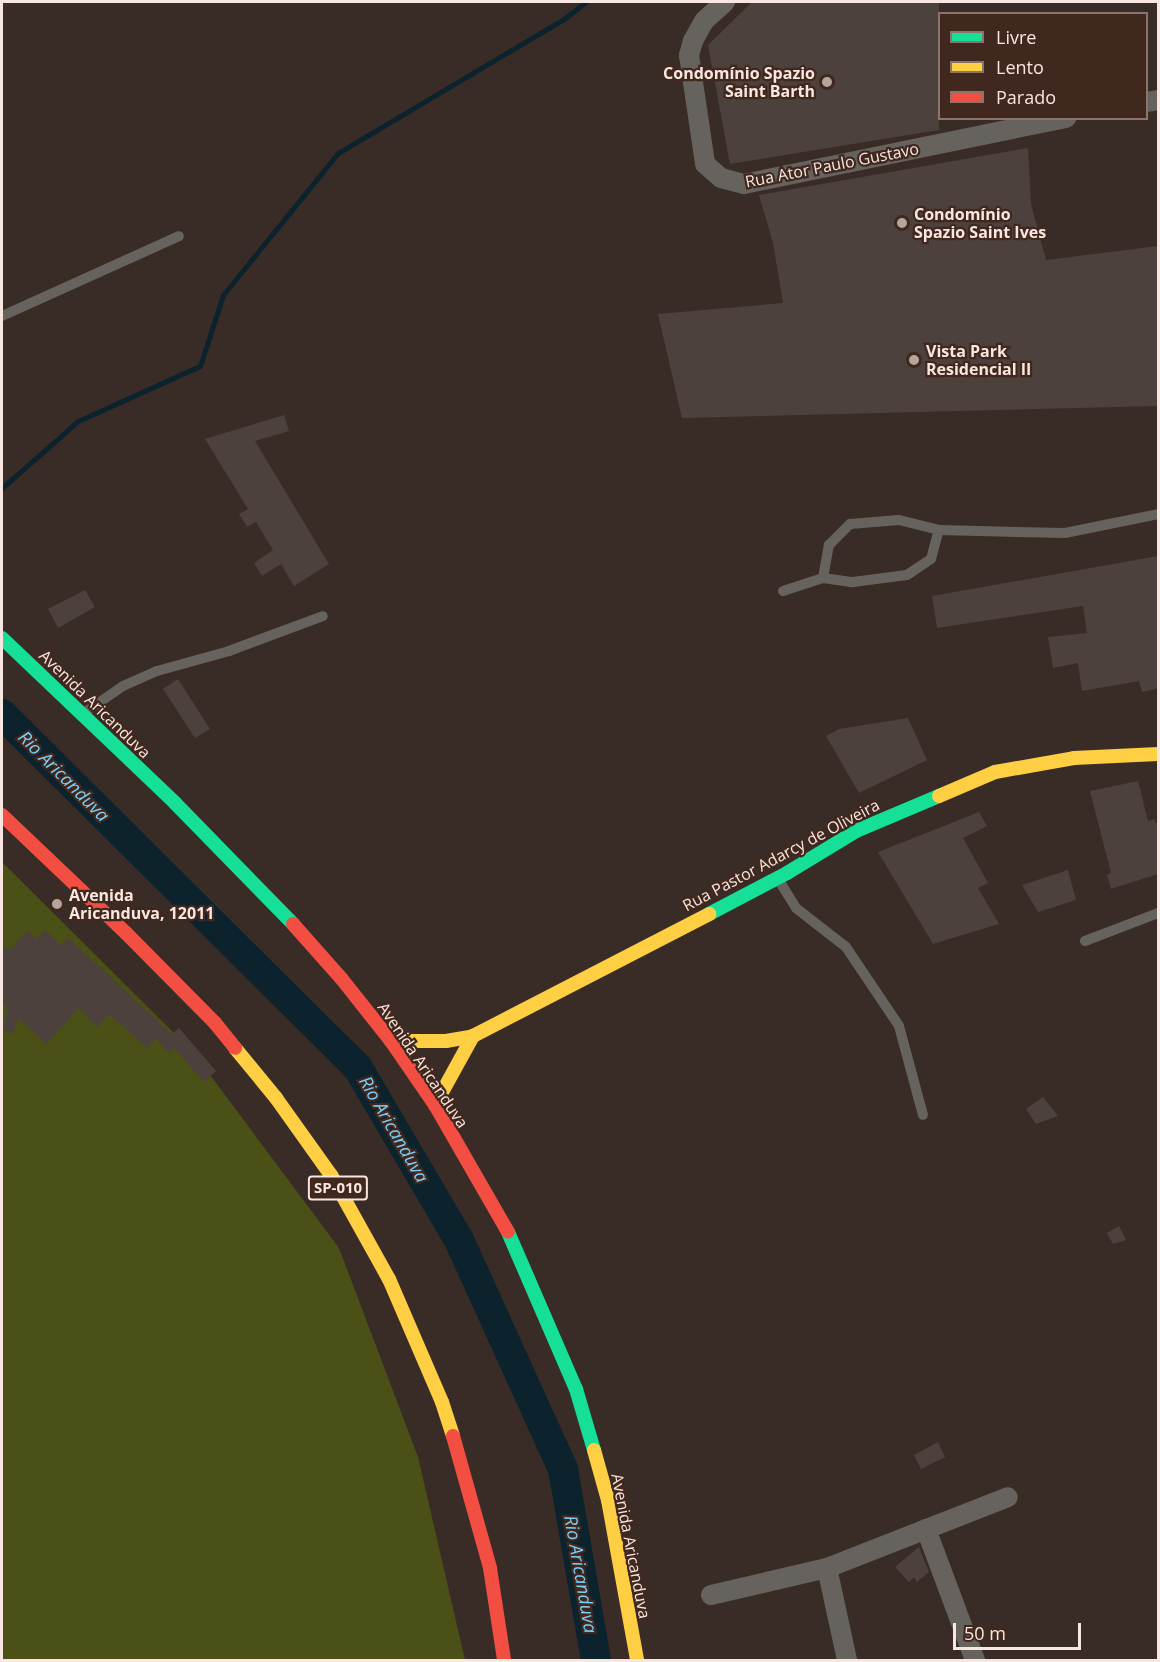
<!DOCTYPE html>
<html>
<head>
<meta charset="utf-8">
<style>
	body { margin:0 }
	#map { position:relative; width:1160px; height:1662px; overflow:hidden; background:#392c26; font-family:"Open Sans",sans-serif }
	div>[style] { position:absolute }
	.green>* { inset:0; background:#4b5016 }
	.stream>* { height:5px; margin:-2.5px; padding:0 2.5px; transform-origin:2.5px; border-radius:2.5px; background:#0c232d }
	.river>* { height:30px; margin:-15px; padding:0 15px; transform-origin:15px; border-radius:15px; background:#0c232d }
	.building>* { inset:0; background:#4c413c }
	.lane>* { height:10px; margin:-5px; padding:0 5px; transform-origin:5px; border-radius:5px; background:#66635f }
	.street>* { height:20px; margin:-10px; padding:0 10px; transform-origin:10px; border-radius:10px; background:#66635f }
	.fast>* { height:14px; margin:-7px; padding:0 7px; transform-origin:7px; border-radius:7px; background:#16e098 }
	.slow>* { height:14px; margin:-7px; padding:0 7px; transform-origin:7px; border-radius:7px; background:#ffcf43 }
	.jam>* { height:14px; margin:-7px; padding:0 7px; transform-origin:7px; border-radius:7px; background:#f24e42 }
	.dots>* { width:16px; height:16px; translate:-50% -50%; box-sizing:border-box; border:3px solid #41281e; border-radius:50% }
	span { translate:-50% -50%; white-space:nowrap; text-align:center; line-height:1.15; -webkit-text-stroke:4.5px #41281e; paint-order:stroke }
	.shield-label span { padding:2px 4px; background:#41281e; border:2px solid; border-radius:4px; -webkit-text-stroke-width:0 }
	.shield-label { font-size:15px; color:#f8e6e0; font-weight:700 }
	.poi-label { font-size:16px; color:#f8e6e0; font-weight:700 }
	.right { translate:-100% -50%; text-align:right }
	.left { translate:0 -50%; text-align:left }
	.street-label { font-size:16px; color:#f8e6e0 }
	.water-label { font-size:18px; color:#79d1fb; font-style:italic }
	.frame { position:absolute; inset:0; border:3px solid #f8e6e0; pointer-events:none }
	.legend { position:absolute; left:938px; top:12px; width:210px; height:108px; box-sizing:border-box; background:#41281e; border:2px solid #8a746c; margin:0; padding:8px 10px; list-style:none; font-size:18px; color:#f8e6e0 }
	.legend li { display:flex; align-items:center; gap:12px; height:30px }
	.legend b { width:30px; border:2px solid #8a746c }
	.scale { position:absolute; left:953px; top:1623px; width:128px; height:27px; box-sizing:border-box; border:3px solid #f8e6e0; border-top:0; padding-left:8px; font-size:18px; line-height:21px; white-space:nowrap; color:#f8e6e0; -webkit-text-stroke:4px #41281e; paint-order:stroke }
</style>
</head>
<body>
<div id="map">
	<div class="green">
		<i style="clip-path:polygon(2px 862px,193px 1052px,339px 1248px,418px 1457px,465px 1660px,2px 1660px)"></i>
	</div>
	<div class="stream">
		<i style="left:2px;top:488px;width:101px;rotate:-41.4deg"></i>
		<i style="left:78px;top:421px;width:134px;rotate:-24.3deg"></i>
		<i style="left:200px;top:366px;width:75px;rotate:-72.1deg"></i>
		<i style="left:223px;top:295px;width:183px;rotate:-51deg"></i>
		<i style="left:338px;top:153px;width:263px;rotate:-30.7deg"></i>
		<i style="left:564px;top:19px;width:28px;rotate:-38deg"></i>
	</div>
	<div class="river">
		<i style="left:2px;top:714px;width:502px;rotate:44.84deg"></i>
		<i style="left:358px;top:1068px;width:199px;rotate:59.6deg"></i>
		<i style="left:459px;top:1240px;width:252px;rotate:65.6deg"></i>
		<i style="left:563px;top:1469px;width:194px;rotate:80.2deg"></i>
	</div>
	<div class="building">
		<i style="clip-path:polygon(752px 2px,939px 2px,939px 130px,730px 164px,708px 45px)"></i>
		<i style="clip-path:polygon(1028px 148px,1031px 204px,1046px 260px,1158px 246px,1158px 406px,682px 418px,658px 314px,783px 303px,773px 243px,759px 195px)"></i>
		<i style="clip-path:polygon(284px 415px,289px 431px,255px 441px,329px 564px,294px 586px,281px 564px,262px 576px,254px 563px,273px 550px,256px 522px,247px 527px,239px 514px,248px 509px,205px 439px)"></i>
		<i style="clip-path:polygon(1158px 556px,1158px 687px,1155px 689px,1142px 692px,1139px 681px,1082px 691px,1078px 663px,1053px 668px,1048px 637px,1087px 633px,1083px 606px,937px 628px,932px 596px)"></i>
		<i style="clip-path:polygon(85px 590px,95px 607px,58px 628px,48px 609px)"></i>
		<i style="clip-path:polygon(178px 679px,210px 729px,195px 738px,163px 689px)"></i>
		<i style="clip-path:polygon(908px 718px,927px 760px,859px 793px,826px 736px,839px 729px)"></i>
		<i style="clip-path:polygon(1138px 781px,1148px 821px,1155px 819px,1155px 823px,1158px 822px,1158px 874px,1111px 889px,1107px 875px,1111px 873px,1090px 791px)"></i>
		<i style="clip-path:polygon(979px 812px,987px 826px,963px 838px,988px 883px,978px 888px,999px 924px,933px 944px,878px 852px)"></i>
		<i style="clip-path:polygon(1068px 870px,1076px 900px,1038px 912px,1022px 885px)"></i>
		<i style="clip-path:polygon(45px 930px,61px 945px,68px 938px,172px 1034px,179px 1028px,216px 1071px,204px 1082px,174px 1048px,169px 1053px,156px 1039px,147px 1048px,109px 1014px,97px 1027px,79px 1008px,46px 1044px,19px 1018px,13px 1034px,2px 1029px,8px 1008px,2px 1002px,2px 943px,9px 951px,27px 931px,36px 939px)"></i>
		<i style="clip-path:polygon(1043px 1097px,1058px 1116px,1036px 1124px,1026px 1109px)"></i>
		<i style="clip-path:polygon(1119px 1226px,1126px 1240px,1113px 1244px,1107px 1233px)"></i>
		<i style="clip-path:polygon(938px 1442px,945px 1457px,921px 1469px,914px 1455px)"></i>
		<i style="clip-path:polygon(919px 1547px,929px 1572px,917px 1582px,914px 1577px,909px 1582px,895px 1567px)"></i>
	</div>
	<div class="lane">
		<i style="left:2px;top:316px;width:194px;rotate:-24.3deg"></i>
		<i style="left:823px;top:578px;width:34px;rotate:-80deg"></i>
		<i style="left:829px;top:545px;width:30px;rotate:-45deg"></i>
		<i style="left:850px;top:524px;width:49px;rotate:-4.7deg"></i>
		<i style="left:899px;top:520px;width:41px;rotate:14deg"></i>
		<i style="left:939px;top:530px;width:126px;rotate:1.4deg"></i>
		<i style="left:1065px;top:533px;width:95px;rotate:-11.5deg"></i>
		<i style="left:783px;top:591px;width:42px;rotate:-18deg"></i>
		<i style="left:823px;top:578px;width:30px;rotate:8deg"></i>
		<i style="left:853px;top:582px;width:54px;rotate:-7.4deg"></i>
		<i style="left:907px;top:575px;width:29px;rotate:-34deg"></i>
		<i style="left:931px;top:559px;width:30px;rotate:-75deg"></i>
		<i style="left:84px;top:713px;width:47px;rotate:-34.7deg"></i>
		<i style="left:123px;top:686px;width:37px;rotate:-24deg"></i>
		<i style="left:157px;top:671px;width:75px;rotate:-15.5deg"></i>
		<i style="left:229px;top:651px;width:100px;rotate:-20.4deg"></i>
		<i style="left:778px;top:879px;width:34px;rotate:58deg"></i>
		<i style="left:796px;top:908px;width:63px;rotate:38deg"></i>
		<i style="left:846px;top:947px;width:95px;rotate:56.1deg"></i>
		<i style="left:899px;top:1026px;width:92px;rotate:74.9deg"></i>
		<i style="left:1085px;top:941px;width:78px;rotate:-21deg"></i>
	</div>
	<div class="street">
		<i style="left:725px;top:2px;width:28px;rotate:138deg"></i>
		<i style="left:704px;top:21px;width:23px;rotate:119deg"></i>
		<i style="left:693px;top:41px;width:15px;rotate:106deg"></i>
		<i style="left:689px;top:55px;width:110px;rotate:81.6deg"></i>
		<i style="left:705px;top:164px;width:21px;rotate:41deg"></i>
		<i style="left:721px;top:178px;width:24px;rotate:15deg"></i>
		<i style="left:744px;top:184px;width:329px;rotate:-11.6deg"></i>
		<i style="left:1146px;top:102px;width:12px;rotate:-9deg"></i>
		<i style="left:926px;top:1529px;width:140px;rotate:69.5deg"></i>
		<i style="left:827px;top:1568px;width:94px;rotate:77.7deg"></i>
		<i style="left:711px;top:1595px;width:119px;rotate:-13.1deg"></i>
		<i style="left:827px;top:1568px;width:194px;rotate:-21.4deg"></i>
	</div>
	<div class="fast">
		<i style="left:2px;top:638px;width:239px;rotate:43.6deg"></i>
		<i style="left:175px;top:803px;width:169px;rotate:45.7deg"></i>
		<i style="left:709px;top:914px;width:88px;rotate:-27.7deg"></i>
		<i style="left:787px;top:873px;width:81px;rotate:-31.3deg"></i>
		<i style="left:856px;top:831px;width:90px;rotate:-22.9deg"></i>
		<i style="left:508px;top:1232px;width:171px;rotate:66.6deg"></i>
		<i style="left:576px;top:1389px;width:64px;rotate:73.6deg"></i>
	</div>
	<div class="slow">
		<i style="left:939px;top:796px;width:61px;rotate:-23.2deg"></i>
		<i style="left:995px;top:772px;width:80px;rotate:-10deg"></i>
		<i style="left:1074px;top:758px;width:84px;rotate:-2.7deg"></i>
		<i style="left:391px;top:1041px;width:55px"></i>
		<i style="left:446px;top:1041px;width:27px;rotate:-10deg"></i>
		<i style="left:473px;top:1036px;width:266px;rotate:-27.3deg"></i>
		<i style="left:235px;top:1048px;width:65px;rotate:50.6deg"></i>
		<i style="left:276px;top:1098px;width:95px;rotate:54.5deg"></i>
		<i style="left:331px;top:1175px;width:119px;rotate:60.9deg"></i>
		<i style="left:389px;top:1279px;width:134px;rotate:66.7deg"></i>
		<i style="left:442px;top:1402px;width:36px;rotate:72deg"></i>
		<i style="left:435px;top:1105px;width:79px;rotate:-61.2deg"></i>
		<i style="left:594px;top:1450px;width:52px;rotate:74.4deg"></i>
		<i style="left:608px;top:1500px;width:163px;rotate:79.7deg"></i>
	</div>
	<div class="jam">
		<i style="left:2px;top:815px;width:171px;rotate:43.6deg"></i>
		<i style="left:126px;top:933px;width:127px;rotate:45.3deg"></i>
		<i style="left:215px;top:1023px;width:32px;rotate:51deg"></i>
		<i style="left:293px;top:924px;width:72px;rotate:48.4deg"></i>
		<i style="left:341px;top:978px;width:80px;rotate:51.6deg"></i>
		<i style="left:391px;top:1041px;width:78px;rotate:55.5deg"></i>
		<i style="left:435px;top:1105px;width:146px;rotate:60.1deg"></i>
		<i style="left:453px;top:1436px;width:137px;rotate:74.3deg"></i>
		<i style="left:490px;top:1568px;width:93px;rotate:81.3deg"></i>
	</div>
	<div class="dots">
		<i style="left:827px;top:82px;background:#b5a59f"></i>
		<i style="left:902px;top:223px;background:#b5a59f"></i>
		<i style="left:914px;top:360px;background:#b5a59f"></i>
		<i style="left:57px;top:904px;background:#b5a59f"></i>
	</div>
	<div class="shield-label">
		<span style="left:338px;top:1188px">SP-010</span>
	</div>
	<div class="poi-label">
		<span class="right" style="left:815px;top:82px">Condomínio Spazio<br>Saint Barth</span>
		<span class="left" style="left:914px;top:223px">Condomínio<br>Spazio Saint Ives</span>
		<span class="left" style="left:926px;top:360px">Vista Park<br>Residencial II</span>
		<span class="left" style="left:69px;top:904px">Avenida<br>Aricanduva, 12011</span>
	</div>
	<div class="street-label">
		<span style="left:832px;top:165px;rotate:-11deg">Rua Ator Paulo Gustavo</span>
		<span style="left:95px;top:704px;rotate:44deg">Avenida Aricanduva</span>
		<span style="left:781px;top:855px;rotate:-28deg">Rua Pastor Adarcy de Oliveira</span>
		<span style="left:423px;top:1065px;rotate:56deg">Avenida Aricanduva</span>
		<span style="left:631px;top:1546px;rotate:79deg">Avenida Aricanduva</span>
	</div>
	<div class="water-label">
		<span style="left:64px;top:776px;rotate:45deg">Rio Aricanduva</span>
		<span style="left:394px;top:1129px;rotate:60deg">Rio Aricanduva</span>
		<span style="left:581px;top:1574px;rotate:80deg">Rio Aricanduva</span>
	</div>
	<div class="frame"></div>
	<ul class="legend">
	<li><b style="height:8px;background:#16e098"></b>Livre</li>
	<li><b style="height:8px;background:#ffcf43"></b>Lento</li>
	<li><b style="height:8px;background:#f24e42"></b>Parado</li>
	</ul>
	<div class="scale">50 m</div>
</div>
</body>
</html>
